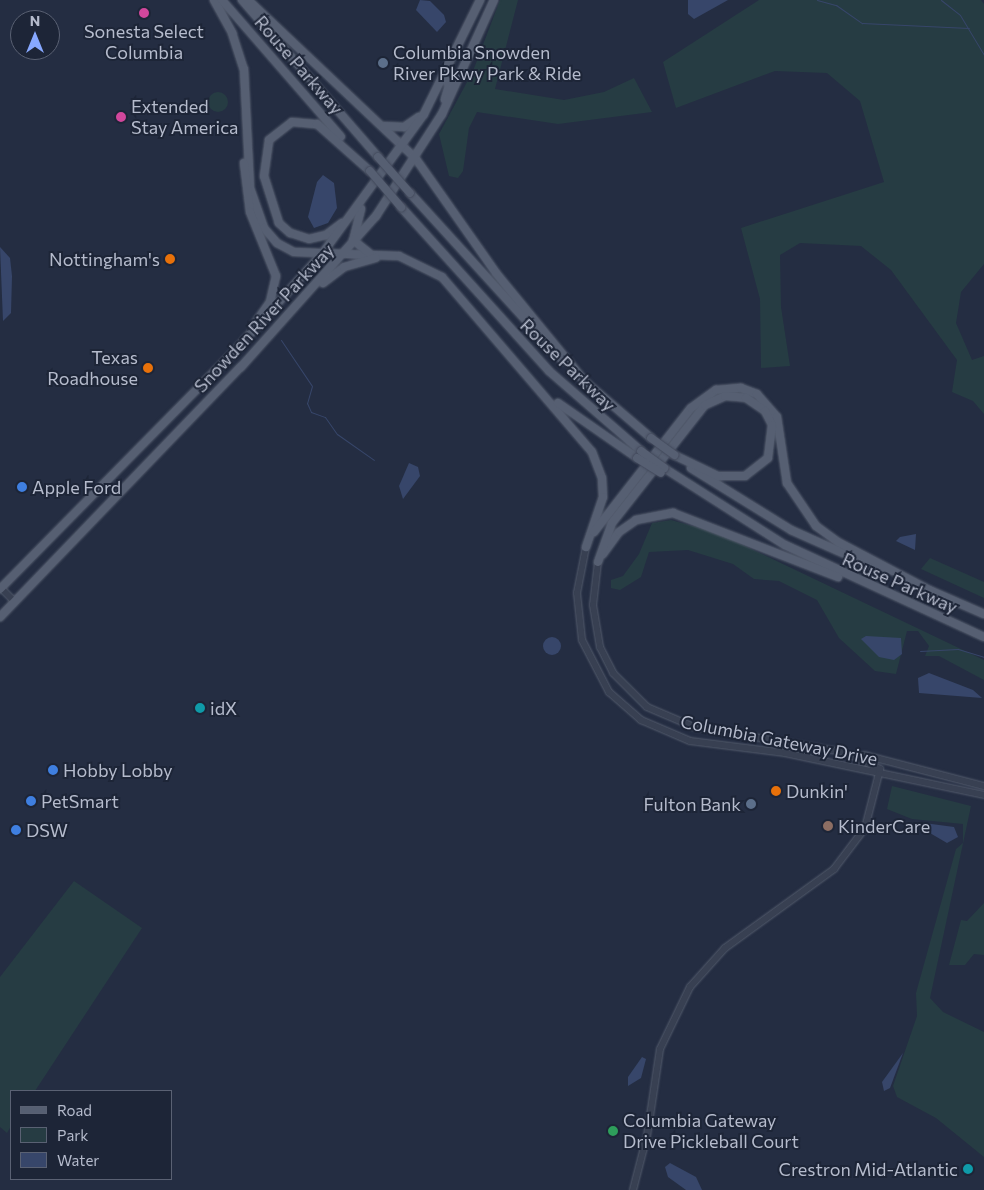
<!DOCTYPE html>
<html>
<head>
<meta charset="utf-8">
<style>
	body { margin:0 }
	#map { position:relative; width:984px; height:1190px; overflow:hidden; background:#242d42; font-family:Commissioner,sans-serif }
	div>[style] { position:absolute }
	.green>* { inset:0; background:#263c43 }
	.round { border-radius:50% }
	.water>* { inset:0; background:#37466a }
	.stream>* { height:1px; margin:-0.5px; padding:0 0.5px; transform-origin:0.5px; border-radius:0.5px; background:#37466a }
	.roads { filter:drop-shadow(0 0 1px #535b6c) drop-shadow(0 0 1px #535b6c) }
	.tertiary>* { height:6px; margin:-3px; padding:0 3px; transform-origin:3px; border-radius:3px; background:#384052 }
	.primary>* { height:8px; margin:-4px; padding:0 4px; transform-origin:4px; border-radius:4px; background:#565f72 }
	.bridges { filter:drop-shadow(0 0 1px #42495b) drop-shadow(0 0 1px #42495b) }
	.primary-bridge>* { height:8px; margin:-4px; padding:0 4px; transform-origin:4px; border-radius:4px; background:#565f72 }
	.dots>* { width:14px; height:14px; translate:-50% -50%; box-sizing:border-box; border:2px solid #1d2537; border-radius:50% }
	span { translate:-50% -50%; white-space:nowrap; text-align:center; line-height:1.15; -webkit-text-stroke:4px #1d2537; paint-order:stroke }
	.poi-label { font-size:18px; color:#b5bbcc }
	.left { translate:0 -50%; text-align:left }
	.right { translate:-100% -50%; text-align:right }
	.street-label { font-size:18px; color:#b5bbcc }
	.legend { position:absolute; left:10px; top:1090px; width:162px; height:90px; box-sizing:border-box; background:#1d2537; border:1px solid #5a6173; margin:0; padding:6px 9px; list-style:none; font-size:15px; color:#b5bbcc }
	.legend li { display:flex; align-items:center; gap:10px; height:25px }
	.legend b { width:25px; border:1px solid #5a6173 }
	.north { position:absolute; left:10px; top:10px; width:50px; height:50px; box-sizing:border-box; background:#1d2537; border:1px solid #5a6173; border-radius:50%; rotate:0deg; font-size:14px; font-weight:700; line-height:20px; text-align:center; color:#b5bbcc }
	.north::after { content:''; display:block; margin:auto; width:18px; height:22px; background:#87a8ff; clip-path:polygon(50% 0,100% 100%,50% 72%,0 100%) }
</style>
</head>
<body>
<div id="map">
	<div class="green">
		<i style="clip-path:polygon(500px 0,518px 0,495px 89px,564px 100px,604px 92px,634px 78px,652px 112px,558px 124px,477px 112px,469px 128px,463px 171px,458px 178px,449px 176px,439px 134px,473px 71px)"></i>
		<i style="clip-path:polygon(759px 0,981px 0,984px 4px,984px 264px,961px 292px,956px 323px,972px 360px,984px 356px,984px 414px,973px 401px,952px 392px,957px 360px,891px 270px,861px 246px,800px 243px,780px 255px,781px 307px,790px 366px,761px 368px,760px 299px,741px 228px,884px 182px,860px 101px,827px 73px,775px 71px,676px 108px,663px 62px)"></i>
		<i class="round" style="left:208px;top:92px;width:20px;height:20px"></i>
		<i style="clip-path:polygon(671px 520px,718px 533px,984px 660px,984px 680px,939px 656px,925px 656px,929px 646px,918px 631px,907px 631px,896px 674px,875px 671px,839px 638px,817px 600px,779px 581px,754px 579px,733px 564px,688px 550px,649px 552px,641px 577px,620px 590px,611px 588px,611px 580px,623px 576px,639px 554px,652px 523px)"></i>
		<i style="clip-path:polygon(930px 558px,984px 582px,984px 598px,921px 569px)"></i>
		<i style="clip-path:polygon(892px 786px,971px 806px,930px 998px,943px 1012px,984px 1032px,984px 1157px,936px 1118px,897px 1097px,893px 1086px,917px 1016px,916px 993px,956px 849px,963px 843px,963px 824px,912px 819px,887px 809px)"></i>
		<i style="clip-path:polygon(74px 881px,142px 928px,35px 1091px,11px 1091px,11px 1126px,7px 1133px,0 1127px,0 977px)"></i>
		<i style="clip-path:polygon(984px 903px,984px 955px,974px 954px,965px 965px,949px 965px,961px 920px,967px 921px)"></i>
	</div>
	<div class="water">
		<i style="clip-path:polygon(420px 0,430px 1px,444px 15px,446px 22px,437px 32px,416px 10px)"></i>
		<i style="clip-path:polygon(688px 0,728px 0,694px 19px,688px 14px)"></i>
		<i style="clip-path:polygon(323px 175px,334px 183px,337px 208px,328px 223px,314px 228px,308px 217px,317px 182px)"></i>
		<i style="clip-path:polygon(0 247px,10px 258px,12px 276px,11px 313px,3px 321px)"></i>
		<i style="clip-path:polygon(409px 463px,418px 467px,420px 476px,403px 499px,399px 486px)"></i>
		<i style="clip-path:polygon(916px 534px,915px 550px,896px 541px,900px 537px)"></i>
		<i style="clip-path:polygon(866px 636px,901px 638px,902px 654px,894px 660px,879px 657px,861px 639px)"></i>
		<i class="round" style="left:543px;top:637px;width:18px;height:18px"></i>
		<i style="clip-path:polygon(929px 673px,973px 690px,982px 698px,919px 693px,918px 678px)"></i>
		<i style="clip-path:polygon(924px 823px,954px 827px,958px 837px,947px 843px,923px 829px)"></i>
		<i style="clip-path:polygon(903px 1053px,890px 1088px,884px 1091px,882px 1082px)"></i>
		<i style="clip-path:polygon(642px 1057px,646px 1059px,641px 1078px,628px 1086px,628px 1077px)"></i>
		<i style="clip-path:polygon(670px 1163px,696px 1177px,702px 1190px,686px 1190px,668px 1177px,665px 1167px)"></i>
	</div>
	<div class="stream">
		<i style="left:817px;top:0;width:20px;rotate:15deg"></i>
		<i style="left:836px;top:5px;width:32px;rotate:35deg"></i>
		<i style="left:862px;top:23px;width:107px;rotate:2.7deg"></i>
		<i style="left:941px;top:0;width:24px;rotate:38deg"></i>
		<i style="left:960px;top:15px;width:47px;rotate:59deg"></i>
		<i style="left:281px;top:340px;width:55px;rotate:56deg"></i>
		<i style="left:312px;top:386px;width:18px;rotate:106deg"></i>
		<i style="left:307px;top:403px;width:10px;rotate:66deg"></i>
		<i style="left:311px;top:412px;width:15px;rotate:20deg"></i>
		<i style="left:325px;top:417px;width:21px;rotate:55deg"></i>
		<i style="left:337px;top:434px;width:45px;rotate:35.1deg"></i>
		<i style="left:920px;top:651px;width:38px;rotate:-3deg"></i>
		<i style="left:958px;top:649px;width:27px;rotate:17deg"></i>
	</div>
	<div class="roads">
		<div class="tertiary">
			<i style="left:586px;top:547px;width:47px;rotate:101.1deg"></i>
			<i style="left:577px;top:593px;width:47px;rotate:83.9deg"></i>
			<i style="left:582px;top:640px;width:59px;rotate:62.6deg"></i>
			<i style="left:609px;top:692px;width:43px;rotate:41.2deg"></i>
			<i style="left:641px;top:720px;width:53px;rotate:23.2deg"></i>
			<i style="left:690px;top:741px;width:96px;rotate:7.2deg"></i>
			<i style="left:785px;top:753px;width:203px;rotate:11.9deg"></i>
			<i style="left:598px;top:562px;width:43px;rotate:96.6deg"></i>
			<i style="left:593px;top:605px;width:43px;rotate:80.5deg"></i>
			<i style="left:600px;top:647px;width:29px;rotate:63deg"></i>
			<i style="left:613px;top:673px;width:48px;rotate:45deg"></i>
			<i style="left:647px;top:707px;width:51px;rotate:23.1deg"></i>
			<i style="left:694px;top:727px;width:152px;rotate:9.5deg"></i>
			<i style="left:0;top:587px;width:21px;rotate:45deg"></i>
			<i style="left:864px;top:755px;width:124px;rotate:14.5deg"></i>
			<i style="left:633px;top:1190px;width:56px;rotate:-75.5deg"></i>
			<i style="left:647px;top:1136px;width:88px;rotate:-81.5deg"></i>
			<i style="left:660px;top:1049px;width:69px;rotate:-64.2deg"></i>
			<i style="left:690px;top:987px;width:52px;rotate:-48.1deg"></i>
			<i style="left:725px;top:948px;width:135px;rotate:-35.9deg"></i>
			<i style="left:834px;top:869px;width:51px;rotate:-52.9deg"></i>
			<i style="left:865px;top:828px;width:61px;rotate:-75.7deg"></i>
			<i style="left:880px;top:769px;width:42px;rotate:-154.7deg"></i>
		</div>
		<div class="primary">
			<i style="left:214px;top:0;width:38px;rotate:61deg"></i>
			<i style="left:232px;top:33px;width:38px;rotate:72deg"></i>
			<i style="left:244px;top:69px;width:119px;rotate:87.1deg"></i>
			<i style="left:250px;top:188px;width:42px;rotate:70.7deg"></i>
			<i style="left:264px;top:228px;width:20px;rotate:49deg"></i>
			<i style="left:277px;top:243px;width:19px;rotate:28deg"></i>
			<i style="left:294px;top:252px;width:105px;rotate:2.2deg"></i>
			<i style="left:399px;top:256px;width:48px;rotate:26deg"></i>
			<i style="left:442px;top:277px;width:230px;rotate:49.4deg"></i>
			<i style="left:592px;top:452px;width:28px;rotate:69deg"></i>
			<i style="left:602px;top:478px;width:19px;rotate:87deg"></i>
			<i style="left:603px;top:497px;width:53px;rotate:108.8deg"></i>
			<i style="left:222px;top:0;width:181px;rotate:49deg"></i>
			<i style="left:242px;top:0;width:208px;rotate:49.1deg"></i>
			<i style="left:248px;top:0;width:231px;rotate:43.4deg"></i>
			<i style="left:416px;top:159px;width:139px;rotate:54.9deg"></i>
			<i style="left:496px;top:273px;width:142px;rotate:50.7deg"></i>
			<i style="left:444px;top:77px;width:9px;rotate:58deg"></i>
			<i style="left:449px;top:85px;width:15px;rotate:106deg"></i>
			<i style="left:384px;top:126px;width:20px;rotate:3deg"></i>
			<i style="left:404px;top:127px;width:18px;rotate:-34deg"></i>
			<i style="left:244px;top:163px;width:49px;rotate:83deg"></i>
			<i style="left:250px;top:212px;width:69px;rotate:67.9deg"></i>
			<i style="left:276px;top:276px;width:27px;rotate:103deg"></i>
			<i style="left:270px;top:302px;width:24px;rotate:125deg"></i>
			<i style="left:410px;top:193px;width:227px;rotate:47.7deg"></i>
			<i style="left:401px;top:207px;width:221px;rotate:47.9deg"></i>
			<i style="left:549px;top:371px;width:122px;rotate:41deg"></i>
			<i style="left:361px;top:209px;width:32px;rotate:104deg"></i>
			<i style="left:353px;top:240px;width:21px;rotate:39deg"></i>
			<i style="left:342px;top:223px;width:20px;rotate:143deg"></i>
			<i style="left:326px;top:235px;width:17px;rotate:167deg"></i>
			<i style="left:309px;top:239px;width:20px;rotate:-162deg"></i>
			<i style="left:290px;top:233px;width:15px;rotate:-138deg"></i>
			<i style="left:279px;top:223px;width:49px;rotate:-107.7deg"></i>
			<i style="left:264px;top:176px;width:36px;rotate:-82deg"></i>
			<i style="left:269px;top:140px;width:29px;rotate:-38deg"></i>
			<i style="left:292px;top:122px;width:25px;rotate:5deg"></i>
			<i style="left:317px;top:124px;width:71px;rotate:41.6deg"></i>
			<i style="left:323px;top:283px;width:26px;rotate:-37deg"></i>
			<i style="left:344px;top:267px;width:33px;rotate:-16deg"></i>
			<i style="left:582px;top:379px;width:91px;rotate:40.5deg"></i>
			<i style="left:558px;top:403px;width:96px;rotate:34.8deg"></i>
			<i style="left:664px;top:468px;width:143px;rotate:32.5deg"></i>
			<i style="left:785px;top:545px;width:219px;rotate:24.8deg"></i>
			<i style="left:691px;top:468px;width:118px;rotate:31.8deg"></i>
			<i style="left:791px;top:530px;width:101px;rotate:24deg"></i>
			<i style="left:594px;top:532px;width:157px;rotate:-52deg"></i>
			<i style="left:691px;top:408px;width:31px;rotate:-36deg"></i>
			<i style="left:716px;top:390px;width:25px;rotate:-5deg"></i>
			<i style="left:741px;top:388px;width:17px;rotate:21deg"></i>
			<i style="left:757px;top:394px;width:30px;rotate:49deg"></i>
			<i style="left:777px;top:417px;width:67px;rotate:81.4deg"></i>
			<i style="left:787px;top:483px;width:52px;rotate:56deg"></i>
			<i style="left:816px;top:526px;width:27px;rotate:36deg"></i>
			<i style="left:838px;top:542px;width:107px;rotate:27.8deg"></i>
			<i style="left:603px;top:554px;width:27px;rotate:-54deg"></i>
			<i style="left:619px;top:532px;width:21px;rotate:-35deg"></i>
			<i style="left:636px;top:520px;width:38px;rotate:-11deg"></i>
			<i style="left:673px;top:513px;width:177px;rotate:21.2deg"></i>
			<i style="left:598px;top:562px;width:41px;rotate:-70.3deg"></i>
			<i style="left:612px;top:523px;width:150px;rotate:-51.8deg"></i>
			<i style="left:705px;top:405px;width:22px;rotate:-24deg"></i>
			<i style="left:725px;top:396px;width:21px;rotate:5deg"></i>
			<i style="left:746px;top:398px;width:23px;rotate:34deg"></i>
			<i style="left:765px;top:411px;width:16px;rotate:63deg"></i>
			<i style="left:772px;top:425px;width:33px;rotate:97deg"></i>
			<i style="left:768px;top:458px;width:29px;rotate:142deg"></i>
			<i style="left:745px;top:476px;width:27px;rotate:180deg"></i>
			<i style="left:718px;top:476px;width:49px;rotate:-154.5deg"></i>
			<i style="left:0;top:589px;width:330px;rotate:-45.4deg"></i>
			<i style="left:232px;top:354px;width:135px;rotate:-48deg"></i>
			<i style="left:322px;top:254px;width:173px;rotate:-53.9deg"></i>
			<i style="left:424px;top:114px;width:127px;rotate:-63.8deg"></i>
			<i style="left:929px;top:590px;width:60px;rotate:23.6deg"></i>
			<i style="left:0;top:617px;width:347px;rotate:-46.1deg"></i>
			<i style="left:241px;top:367px;width:203px;rotate:-48.2deg"></i>
			<i style="left:376px;top:216px;width:121px;rotate:-57.1deg"></i>
			<i style="left:442px;top:114px;width:125px;rotate:-65.5deg"></i>
		</div>
	</div>
	<div class="bridges">
		<div class="primary-bridge">
			<i style="left:378px;top:157px;width:48px;rotate:48.4deg"></i>
			<i style="left:370px;top:171px;width:48px;rotate:49.3deg"></i>
			<i style="left:651px;top:438px;width:29px;rotate:36deg"></i>
			<i style="left:641px;top:451px;width:29px;rotate:36deg"></i>
			<i style="left:637px;top:458px;width:28px;rotate:32deg"></i>
		</div>
	</div>
	<div class="dots">
		<i style="left:144px;top:13px;background:#d1479c"></i>
		<i style="left:383px;top:63px;background:#5c6f8a"></i>
		<i style="left:121px;top:117px;background:#d1479c"></i>
		<i style="left:170px;top:259px;background:#e8710a"></i>
		<i style="left:148px;top:368px;background:#e8710a"></i>
		<i style="left:22px;top:487px;background:#3f7fe0"></i>
		<i style="left:200px;top:708px;background:#0f9aa8"></i>
		<i style="left:53px;top:770px;background:#3f7fe0"></i>
		<i style="left:776px;top:791px;background:#e8710a"></i>
		<i style="left:31px;top:801px;background:#3f7fe0"></i>
		<i style="left:751px;top:804px;background:#5c6f8a"></i>
		<i style="left:828px;top:826px;background:#8d6e63"></i>
		<i style="left:16px;top:830px;background:#3f7fe0"></i>
		<i style="left:613px;top:1131px;background:#2e9e5b"></i>
		<i style="left:968px;top:1169px;background:#0f9aa8"></i>
	</div>
	<div class="poi-label">
		<span style="left:144px;top:42px">Sonesta Select<br>Columbia</span>
		<span class="left" style="left:393px;top:63px">Columbia Snowden<br>River Pkwy Park &amp; Ride</span>
		<span class="left" style="left:131px;top:117px">Extended<br>Stay America</span>
		<span class="right" style="left:160px;top:259px">Nottingham's</span>
		<span class="right" style="left:138px;top:368px">Texas<br>Roadhouse</span>
		<span class="left" style="left:32px;top:487px">Apple Ford</span>
		<span class="left" style="left:210px;top:708px">idX</span>
		<span class="left" style="left:63px;top:770px">Hobby Lobby</span>
		<span class="left" style="left:786px;top:791px">Dunkin'</span>
		<span class="left" style="left:41px;top:801px">PetSmart</span>
		<span class="right" style="left:741px;top:804px">Fulton Bank</span>
		<span class="left" style="left:838px;top:826px">KinderCare</span>
		<span class="left" style="left:26px;top:830px">DSW</span>
		<span class="left" style="left:623px;top:1131px">Columbia Gateway<br>Drive Pickleball Court</span>
		<span class="right" style="left:958px;top:1169px">Crestron Mid-Atlantic</span>
	</div>
	<div class="street-label">
		<span style="left:299px;top:65px;rotate:49deg">Rouse Parkway</span>
		<span style="left:264px;top:318px;rotate:-47deg">Snowden River Parkway</span>
		<span style="left:568px;top:365px;rotate:44deg">Rouse Parkway</span>
		<span style="left:900px;top:583px;rotate:24deg">Rouse Parkway</span>
		<span style="left:779px;top:740px;rotate:11deg">Columbia Gateway Drive</span>
	</div>
	<ul class="legend">
	<li><b style="height:6px;background:#565f72"></b>Road</li>
	<li><b style="height:14px;background:#263c43"></b>Park</li>
	<li><b style="height:14px;background:#37466a"></b>Water</li>
	</ul>
	<div class="north">N</div>
</div>
</body>
</html>
